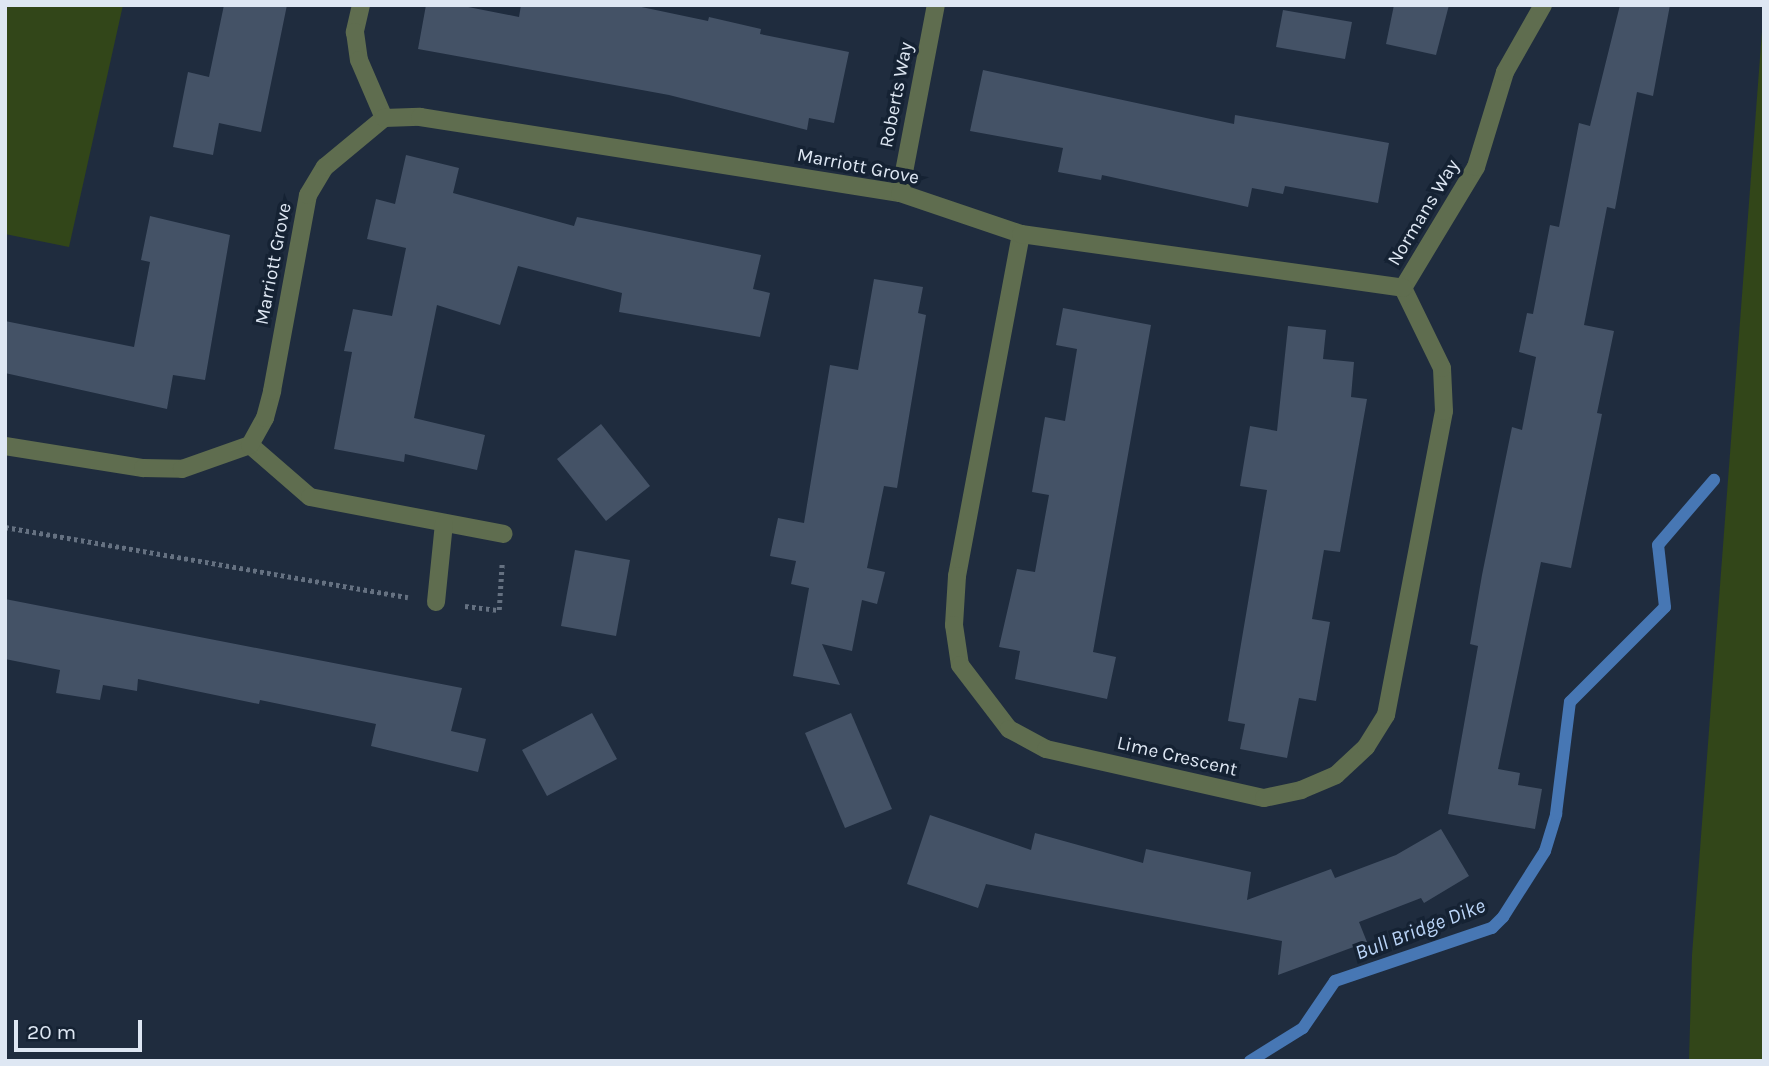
<!DOCTYPE html>
<html>
<head>
<meta charset="utf-8">
<style>
	body { margin:0 }
	#map { position:relative; width:1769px; height:1066px; overflow:hidden; background:#1f2c3e; font-family:Karla,sans-serif }
	div>[style] { position:absolute }
	.green>* { inset:0; background:#324619 }
	.stream>* { height:12px; margin:-6px; padding:0 6px; transform-origin:6px; border-radius:6px; background:#4777b4 }
	.building>* { inset:0; background:#445266 }
	.path>* { height:4.5px; margin-top:-2.25px; transform-origin:0; background:repeating-linear-gradient(90deg,#657181 0 3.5px,transparent 0 7px) }
	.minor>* { height:18px; margin:-9px; padding:0 9px; transform-origin:9px; border-radius:9px; background:#5f6d4f }
	span { translate:-50% -50%; white-space:nowrap; text-align:center; line-height:1.15; -webkit-text-stroke:7px #152233; paint-order:stroke }
	.street-label { font-size:19px; color:#dee7f3 }
	.water-label { font-size:21px; color:#bbd5f8; font-style:italic }
	.frame { position:absolute; inset:0; border:7px solid #dee7f3; pointer-events:none }
	.scale { position:absolute; left:14px; top:1020px; width:128px; height:32px; box-sizing:border-box; border:4px solid #dee7f3; border-top:0; padding-left:9px; font-size:21px; line-height:24px; white-space:nowrap; color:#dee7f3; -webkit-text-stroke:5px #152233; paint-order:stroke }
</style>
</head>
<body>
<div id="map">
	<div class="green">
		<i style="clip-path:polygon(5px 5px,123px 5px,69px 247px,5px 234px)"></i>
		<i style="clip-path:polygon(1764px 5px,1764px 1061px,1689px 1061px,1692px 955px)"></i>
	</div>
	<div class="stream">
		<i style="left:1250px;top:1061px;width:62px;rotate:-31.9deg"></i>
		<i style="left:1303px;top:1028px;width:57px;rotate:-55.8deg"></i>
		<i style="left:1335px;top:981px;width:166px;rotate:-18.7deg"></i>
		<i style="left:1492px;top:928px;width:16px;rotate:-45deg"></i>
		<i style="left:1503px;top:917px;width:78px;rotate:-57.5deg"></i>
		<i style="left:1545px;top:851px;width:39px;rotate:-73deg"></i>
		<i style="left:1556px;top:814px;width:113px;rotate:-82.9deg"></i>
		<i style="left:1570px;top:702px;width:134px;rotate:-45deg"></i>
		<i style="left:1665px;top:607px;width:62px;rotate:-96.4deg"></i>
		<i style="left:1658px;top:545px;width:86px;rotate:-49.3deg"></i>
	</div>
	<div class="building">
		<i style="clip-path:polygon(224px 5px,287px 5px,261px 132px,219px 123px,213px 155px,173px 147px,188px 72px,209px 77px)"></i>
		<i style="clip-path:polygon(426px 5px,458px 5px,519px 17px,521px 5px,632px 5px,708px 21px,709px 17px,761px 29px,760px 34px,849px 52px,834px 123px,809px 118px,807px 130px,669px 95px,418px 49px)"></i>
		<i style="clip-path:polygon(1394px 5px,1449px 5px,1436px 55px,1386px 44px)"></i>
		<i style="clip-path:polygon(1620px 5px,1670px 5px,1653px 96px,1637px 92px,1615px 209px,1607px 207px,1584px 325px,1614px 331px,1597px 413px,1602px 414px,1571px 568px,1541px 562px,1498px 769px,1520px 773px,1518px 785px,1542px 789px,1535px 829px,1448px 814px,1478px 646px,1470px 644px,1482px 575px,1512px 427px,1522px 430px,1536px 357px,1519px 352px,1527px 313px,1533px 314px,1550px 225px,1559px 227px,1579px 123px,1590px 126px)"></i>
		<i style="clip-path:polygon(1283px 10px,1352px 22px,1345px 59px,1276px 47px)"></i>
		<i style="clip-path:polygon(983px 70px,1234px 124px,1235px 115px,1389px 143px,1378px 203px,1285px 186px,1283px 194px,1252px 188px,1248px 207px,1102px 175px,1101px 180px,1058px 172px,1063px 148px,970px 131px)"></i>
		<i style="clip-path:polygon(406px 155px,459px 168px,453px 193px,574px 226px,577px 217px,761px 255px,753px 289px,770px 293px,760px 337px,619px 312px,622px 293px,518px 266px,500px 325px,437px 305px,414px 418px,485px 435px,477px 470px,405px 454px,404px 462px,334px 449px,352px 352px,344px 351px,353px 309px,392px 316px,406px 248px,367px 239px,376px 199px,395px 204px)"></i>
		<i style="clip-path:polygon(150px 216px,230px 235px,205px 380px,173px 375px,167px 409px,5px 373px,5px 321px,134px 347px,150px 262px,141px 260px)"></i>
		<i style="clip-path:polygon(874px 279px,923px 287px,918px 313px,926px 315px,897px 488px,884px 486px,867px 568px,885px 572px,877px 604px,862px 600px,852px 651px,822px 644px,840px 685px,793px 676px,809px 588px,791px 584px,796px 561px,770px 556px,778px 518px,804px 523px,830px 365px,858px 370px)"></i>
		<i style="clip-path:polygon(1063px 308px,1151px 325px,1093px 652px,1116px 657px,1107px 699px,1015px 679px,1020px 651px,999px 647px,1017px 569px,1035px 572px,1049px 495px,1032px 492px,1045px 417px,1065px 421px,1077px 349px,1056px 345px)"></i>
		<i style="clip-path:polygon(1288px 326px,1326px 330px,1323px 359px,1354px 362px,1351px 397px,1367px 399px,1340px 552px,1324px 550px,1312px 619px,1330px 622px,1316px 701px,1299px 698px,1287px 758px,1240px 749px,1245px 724px,1228px 721px,1267px 490px,1240px 486px,1250px 426px,1277px 431px)"></i>
		<i style="clip-path:polygon(601px 424px,650px 486px,606px 521px,557px 459px)"></i>
		<i style="clip-path:polygon(575px 550px,630px 560px,616px 636px,561px 626px)"></i>
		<i style="clip-path:polygon(5px 599px,462px 688px,451px 731px,486px 739px,478px 772px,371px 746px,376px 724px,260px 700px,259px 704px,138px 679px,137px 691px,103px 685px,100px 700px,56px 693px,60px 670px,5px 659px)"></i>
		<i style="clip-path:polygon(592px 713px,617px 759px,547px 796px,522px 750px)"></i>
		<i style="clip-path:polygon(851px 713px,892px 809px,845px 828px,805px 733px)"></i>
		<i style="clip-path:polygon(930px 815px,1031px 850px,1035px 833px,1143px 863px,1146px 849px,1251px 872px,1247px 900px,1331px 869px,1335px 878px,1396px 855px,1441px 829px,1469px 876px,1424px 903px,1421px 898px,1359px 922px,1367px 942px,1278px 975px,1282px 941px,986px 884px,978px 908px,907px 884px)"></i>
	</div>
	<div class="path">
		<i style="left:5px;top:527px;width:409px;rotate:9.9deg"></i>
		<i style="left:465px;top:606px;width:34px;rotate:7deg"></i>
		<i style="left:499px;top:610px;width:48px;rotate:-86.4deg"></i>
	</div>
	<div class="minor">
		<i style="left:361px;top:5px;width:28px;rotate:103deg"></i>
		<i style="left:355px;top:32px;width:28px;rotate:82deg"></i>
		<i style="left:359px;top:60px;width:63px;rotate:66.7deg"></i>
		<i style="left:900px;top:193px;width:191px;rotate:-79.2deg"></i>
		<i style="left:1021px;top:234px;width:348px;rotate:100.6deg"></i>
		<i style="left:957px;top:576px;width:49px;rotate:93.5deg"></i>
		<i style="left:954px;top:625px;width:40px;rotate:81.5deg"></i>
		<i style="left:960px;top:665px;width:81px;rotate:52.6deg"></i>
		<i style="left:1009px;top:729px;width:42px;rotate:28.4deg"></i>
		<i style="left:1046px;top:749px;width:223px;rotate:12.7deg"></i>
		<i style="left:1264px;top:798px;width:38px;rotate:-12deg"></i>
		<i style="left:1301px;top:790px;width:38px;rotate:-23deg"></i>
		<i style="left:1336px;top:775px;width:41px;rotate:-43deg"></i>
		<i style="left:1366px;top:747px;width:38px;rotate:-58deg"></i>
		<i style="left:1386px;top:715px;width:309px;rotate:-79.2deg"></i>
		<i style="left:1444px;top:411px;width:43px;rotate:-92.7deg"></i>
		<i style="left:1442px;top:368px;width:89px;rotate:-116deg"></i>
		<i style="left:1403px;top:288px;width:141px;rotate:-58.9deg"></i>
		<i style="left:1476px;top:167px;width:99px;rotate:-73deg"></i>
		<i style="left:1505px;top:72px;width:77px;rotate:-60.4deg"></i>
		<i style="left:250px;top:445px;width:79px;rotate:40.9deg"></i>
		<i style="left:310px;top:497px;width:197px;rotate:10.8deg"></i>
		<i style="left:5px;top:446px;width:140px;rotate:9.1deg"></i>
		<i style="left:143px;top:468px;width:39px;rotate:1deg"></i>
		<i style="left:182px;top:469px;width:72px;rotate:-19.4deg"></i>
		<i style="left:250px;top:445px;width:31px;rotate:-61deg"></i>
		<i style="left:265px;top:418px;width:28px;rotate:-75deg"></i>
		<i style="left:272px;top:391px;width:199px;rotate:-79.6deg"></i>
		<i style="left:308px;top:195px;width:33px;rotate:-59deg"></i>
		<i style="left:325px;top:167px;width:77px;rotate:-39.7deg"></i>
		<i style="left:384px;top:118px;width:36px;rotate:-2deg"></i>
		<i style="left:420px;top:117px;width:486px;rotate:9deg"></i>
		<i style="left:900px;top:193px;width:128px;rotate:18.7deg"></i>
		<i style="left:1021px;top:234px;width:386px;rotate:8deg"></i>
		<i style="left:436px;top:602px;width:79px;rotate:-84.2deg"></i>
	</div>
	<div class="street-label">
		<span style="left:897px;top:95px;rotate:-79deg">Roberts Way</span>
		<span style="left:858px;top:167px;rotate:11deg">Marriott Grove</span>
		<span style="left:1424px;top:213px;rotate:-59deg">Normans Way</span>
		<span style="left:274px;top:264px;rotate:-79deg">Marriott Grove</span>
		<span style="left:1177px;top:757px;rotate:13deg">Lime Crescent</span>
	</div>
	<div class="water-label">
		<span style="left:1420px;top:929px;rotate:-21deg">Bull Bridge Dike</span>
	</div>
	<div class="frame"></div>
	<div class="scale">20 m</div>
</div>
</body>
</html>
